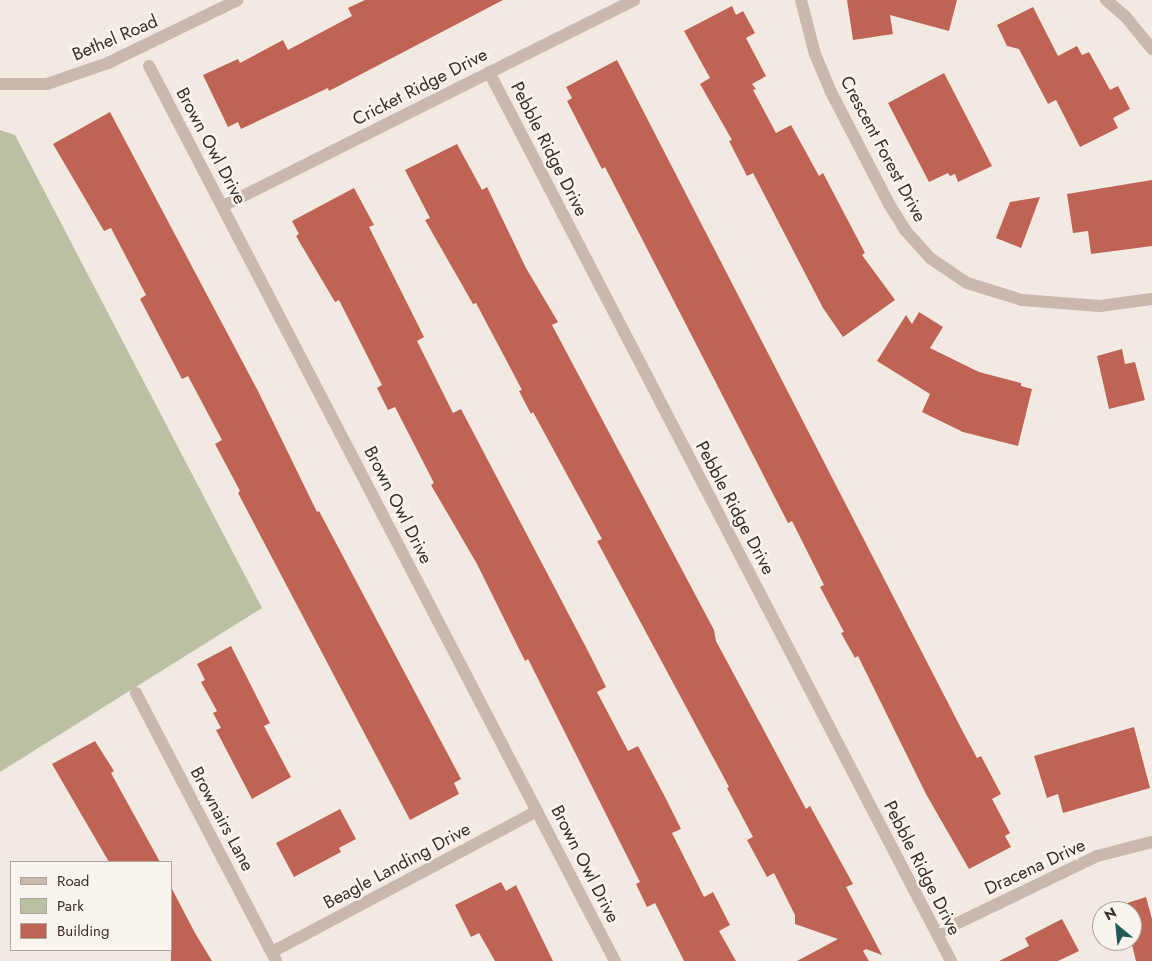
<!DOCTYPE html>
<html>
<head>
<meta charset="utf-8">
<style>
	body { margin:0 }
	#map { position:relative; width:1152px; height:961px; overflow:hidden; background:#f2e9e2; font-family:Jost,sans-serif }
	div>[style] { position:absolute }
	.green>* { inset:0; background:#bac1a2 }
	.building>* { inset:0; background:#bf6454 }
	.minor>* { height:12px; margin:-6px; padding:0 6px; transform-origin:6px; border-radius:6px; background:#cab8ae }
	span { translate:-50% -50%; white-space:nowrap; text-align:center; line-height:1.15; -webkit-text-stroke:5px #faf4ee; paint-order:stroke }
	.street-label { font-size:18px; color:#392f2c }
	.legend { position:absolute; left:10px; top:861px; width:162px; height:90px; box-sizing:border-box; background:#faf4ee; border:1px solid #ada5a0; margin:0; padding:6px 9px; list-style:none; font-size:15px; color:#392f2c }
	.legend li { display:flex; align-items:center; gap:10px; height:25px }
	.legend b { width:25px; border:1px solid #ada5a0 }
	.north { position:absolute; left:1092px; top:901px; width:50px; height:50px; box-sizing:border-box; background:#faf4ee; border:1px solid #ada5a0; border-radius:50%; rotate:332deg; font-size:14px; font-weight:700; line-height:20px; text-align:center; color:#392f2c }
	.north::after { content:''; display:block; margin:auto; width:18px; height:22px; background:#235957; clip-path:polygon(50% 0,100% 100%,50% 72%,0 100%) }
</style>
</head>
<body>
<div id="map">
	<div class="green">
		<i style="clip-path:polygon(0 130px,15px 135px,262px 608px,0 772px)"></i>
	</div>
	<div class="building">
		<i style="clip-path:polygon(365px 0,503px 0,329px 91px,328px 88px,241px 129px,238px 122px,228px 127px,203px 75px,238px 59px,240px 63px,283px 40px,288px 50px,352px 16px,348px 8px)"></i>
		<i style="clip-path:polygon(847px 0,957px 0,949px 31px,890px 15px,893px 34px,853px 40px)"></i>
		<i style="clip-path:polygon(732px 6px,736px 15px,743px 11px,755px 33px,746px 38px,766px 76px,752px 84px,756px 89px,753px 90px,776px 133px,791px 125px,819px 176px,823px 173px,865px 253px,862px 255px,895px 300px,843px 337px,823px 308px,753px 173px,747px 176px,729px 141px,732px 140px,700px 84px,710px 78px,684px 31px)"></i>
		<i style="clip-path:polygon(1033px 7px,1058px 56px,1077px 46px,1082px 55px,1089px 52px,1110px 90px,1118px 86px,1130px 109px,1113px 118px,1118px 128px,1080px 147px,1056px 100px,1048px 104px,1019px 49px,1007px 46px,997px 25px)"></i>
		<i style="clip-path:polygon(617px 60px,963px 732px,977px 758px,981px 756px,1001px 794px,992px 799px,1010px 833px,1005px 836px,1011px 847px,969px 869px,926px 794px,858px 656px,855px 658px,841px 633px,844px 632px,820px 587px,824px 585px,792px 521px,788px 523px,605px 167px,602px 169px,567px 101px,572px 98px,566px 87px)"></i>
		<i style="clip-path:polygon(944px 73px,992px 166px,958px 182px,955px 174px,950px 176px,948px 173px,929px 182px,888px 103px)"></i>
		<i style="clip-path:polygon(110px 112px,258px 391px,317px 512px,319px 511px,461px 779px,454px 783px,459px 794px,410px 820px,238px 493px,240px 491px,215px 444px,222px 440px,188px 376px,182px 379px,140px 299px,146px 295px,111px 228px,104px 231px,53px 144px)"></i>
		<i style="clip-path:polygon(457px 144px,482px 190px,487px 187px,526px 268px,558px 322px,552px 325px,714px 630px,716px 641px,806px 809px,810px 806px,853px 884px,846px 887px,882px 955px,866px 949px,863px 951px,869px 961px,797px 961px,838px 939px,795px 924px,795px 915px,774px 873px,767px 877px,747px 840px,753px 837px,727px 788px,729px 787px,597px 541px,602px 539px,533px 412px,531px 414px,519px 391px,522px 390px,476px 303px,473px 304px,425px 220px,430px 218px,405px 170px)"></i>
		<i style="clip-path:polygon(1152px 180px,1152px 246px,1091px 254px,1088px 231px,1073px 233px,1067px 194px)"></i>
		<i style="clip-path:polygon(354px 188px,374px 225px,369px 227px,424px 337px,417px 341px,453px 413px,461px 409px,589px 653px,606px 687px,597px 692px,628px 751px,638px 746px,664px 795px,681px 829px,672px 833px,704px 897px,713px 892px,730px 925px,719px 931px,736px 961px,684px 961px,655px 903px,647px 907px,636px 884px,640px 882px,528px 659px,525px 661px,477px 564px,431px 485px,434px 483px,395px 407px,388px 410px,377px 388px,382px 385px,339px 300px,335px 302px,296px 236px,299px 234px,292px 221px)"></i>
		<i style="clip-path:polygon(1040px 197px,1021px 248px,996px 238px,1010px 202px)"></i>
		<i style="clip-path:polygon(919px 312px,943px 327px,930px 348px,979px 372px,1021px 383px,1021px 386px,1032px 389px,1018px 446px,963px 432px,922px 412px,930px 394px,877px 361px,906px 315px,912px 324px)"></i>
		<i style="clip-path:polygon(1122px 349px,1125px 364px,1135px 362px,1145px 400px,1109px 409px,1097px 356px)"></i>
		<i style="clip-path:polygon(231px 646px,270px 723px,264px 726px,291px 777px,252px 799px,216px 730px,221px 728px,213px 713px,217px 711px,201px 682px,205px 680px,197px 664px)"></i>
		<i style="clip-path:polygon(1134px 727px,1150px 788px,1063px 813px,1058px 794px,1047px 798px,1034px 756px)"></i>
		<i style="clip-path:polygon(95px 741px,114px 771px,111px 773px,160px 862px,109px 862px,52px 764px)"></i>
		<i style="clip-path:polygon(340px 809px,356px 839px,339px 848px,341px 852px,294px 877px,276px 843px)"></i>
		<i style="clip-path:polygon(501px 882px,506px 891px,516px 885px,553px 961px,495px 961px,479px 933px,471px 937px,455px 905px)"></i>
		<i style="clip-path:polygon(171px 887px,195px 933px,212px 961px,171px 961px)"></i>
		<i style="clip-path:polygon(1146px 897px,1152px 919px,1152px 961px,1136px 961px,1131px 941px,1132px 911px,1123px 911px,1121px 905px)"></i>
		<i style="clip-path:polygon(1062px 919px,1079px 951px,1058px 961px,999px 961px,1029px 946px,1025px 938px)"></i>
	</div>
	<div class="minor">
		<i style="left:801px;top:0;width:56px;rotate:75.5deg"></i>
		<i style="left:815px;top:54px;width:41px;rotate:67.2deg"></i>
		<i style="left:831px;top:92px;width:126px;rotate:62.6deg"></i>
		<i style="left:889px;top:204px;width:31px;rotate:58deg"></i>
		<i style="left:905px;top:230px;width:38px;rotate:48deg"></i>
		<i style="left:930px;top:258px;width:45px;rotate:34deg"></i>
		<i style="left:967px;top:283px;width:58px;rotate:17.2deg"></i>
		<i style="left:1022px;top:300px;width:78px;rotate:4.4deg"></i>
		<i style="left:1100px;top:306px;width:52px;rotate:-7.7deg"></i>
		<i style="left:1106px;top:0;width:25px;rotate:40deg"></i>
		<i style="left:1125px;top:16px;width:43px;rotate:50.7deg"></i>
		<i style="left:149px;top:66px;width:1009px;rotate:62.5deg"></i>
		<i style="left:489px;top:72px;width:1002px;rotate:62.54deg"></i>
		<i style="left:0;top:84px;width:47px"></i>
		<i style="left:47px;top:84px;width:65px;rotate:-19deg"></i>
		<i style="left:108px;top:63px;width:144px;rotate:-25.9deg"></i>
		<i style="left:223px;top:206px;width:460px;rotate:-26.6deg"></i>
		<i style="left:136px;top:693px;width:302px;rotate:62.4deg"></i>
		<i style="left:937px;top:933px;width:178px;rotate:-25.7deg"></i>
		<i style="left:1097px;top:856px;width:57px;rotate:-14.3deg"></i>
		<i style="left:272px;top:952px;width:300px;rotate:-28deg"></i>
	</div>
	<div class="street-label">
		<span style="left:115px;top:38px;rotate:-23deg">Bethel Road</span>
		<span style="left:420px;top:87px;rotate:-27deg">Cricket Ridge Drive</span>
		<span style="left:211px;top:146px;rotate:62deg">Brown Owl Drive</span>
		<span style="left:549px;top:149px;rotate:63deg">Pebble Ridge Drive</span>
		<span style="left:883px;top:149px;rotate:62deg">Crescent Forest Drive</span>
		<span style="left:398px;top:505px;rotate:63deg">Brown Owl Drive</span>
		<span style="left:735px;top:508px;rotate:62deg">Pebble Ridge Drive</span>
		<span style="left:222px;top:819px;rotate:62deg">Brownairs Lane</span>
		<span style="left:585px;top:864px;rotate:63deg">Brown Owl Drive</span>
		<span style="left:397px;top:866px;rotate:-28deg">Beagle Landing Drive</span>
		<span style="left:1035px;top:867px;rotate:-25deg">Dracena Drive</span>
		<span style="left:922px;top:868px;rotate:63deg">Pebble Ridge Drive</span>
	</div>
	<ul class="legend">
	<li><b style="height:6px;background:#cab8ae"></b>Road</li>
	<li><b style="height:14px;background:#bac1a2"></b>Park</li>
	<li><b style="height:14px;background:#bf6454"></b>Building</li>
	</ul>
	<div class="north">N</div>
</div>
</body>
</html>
